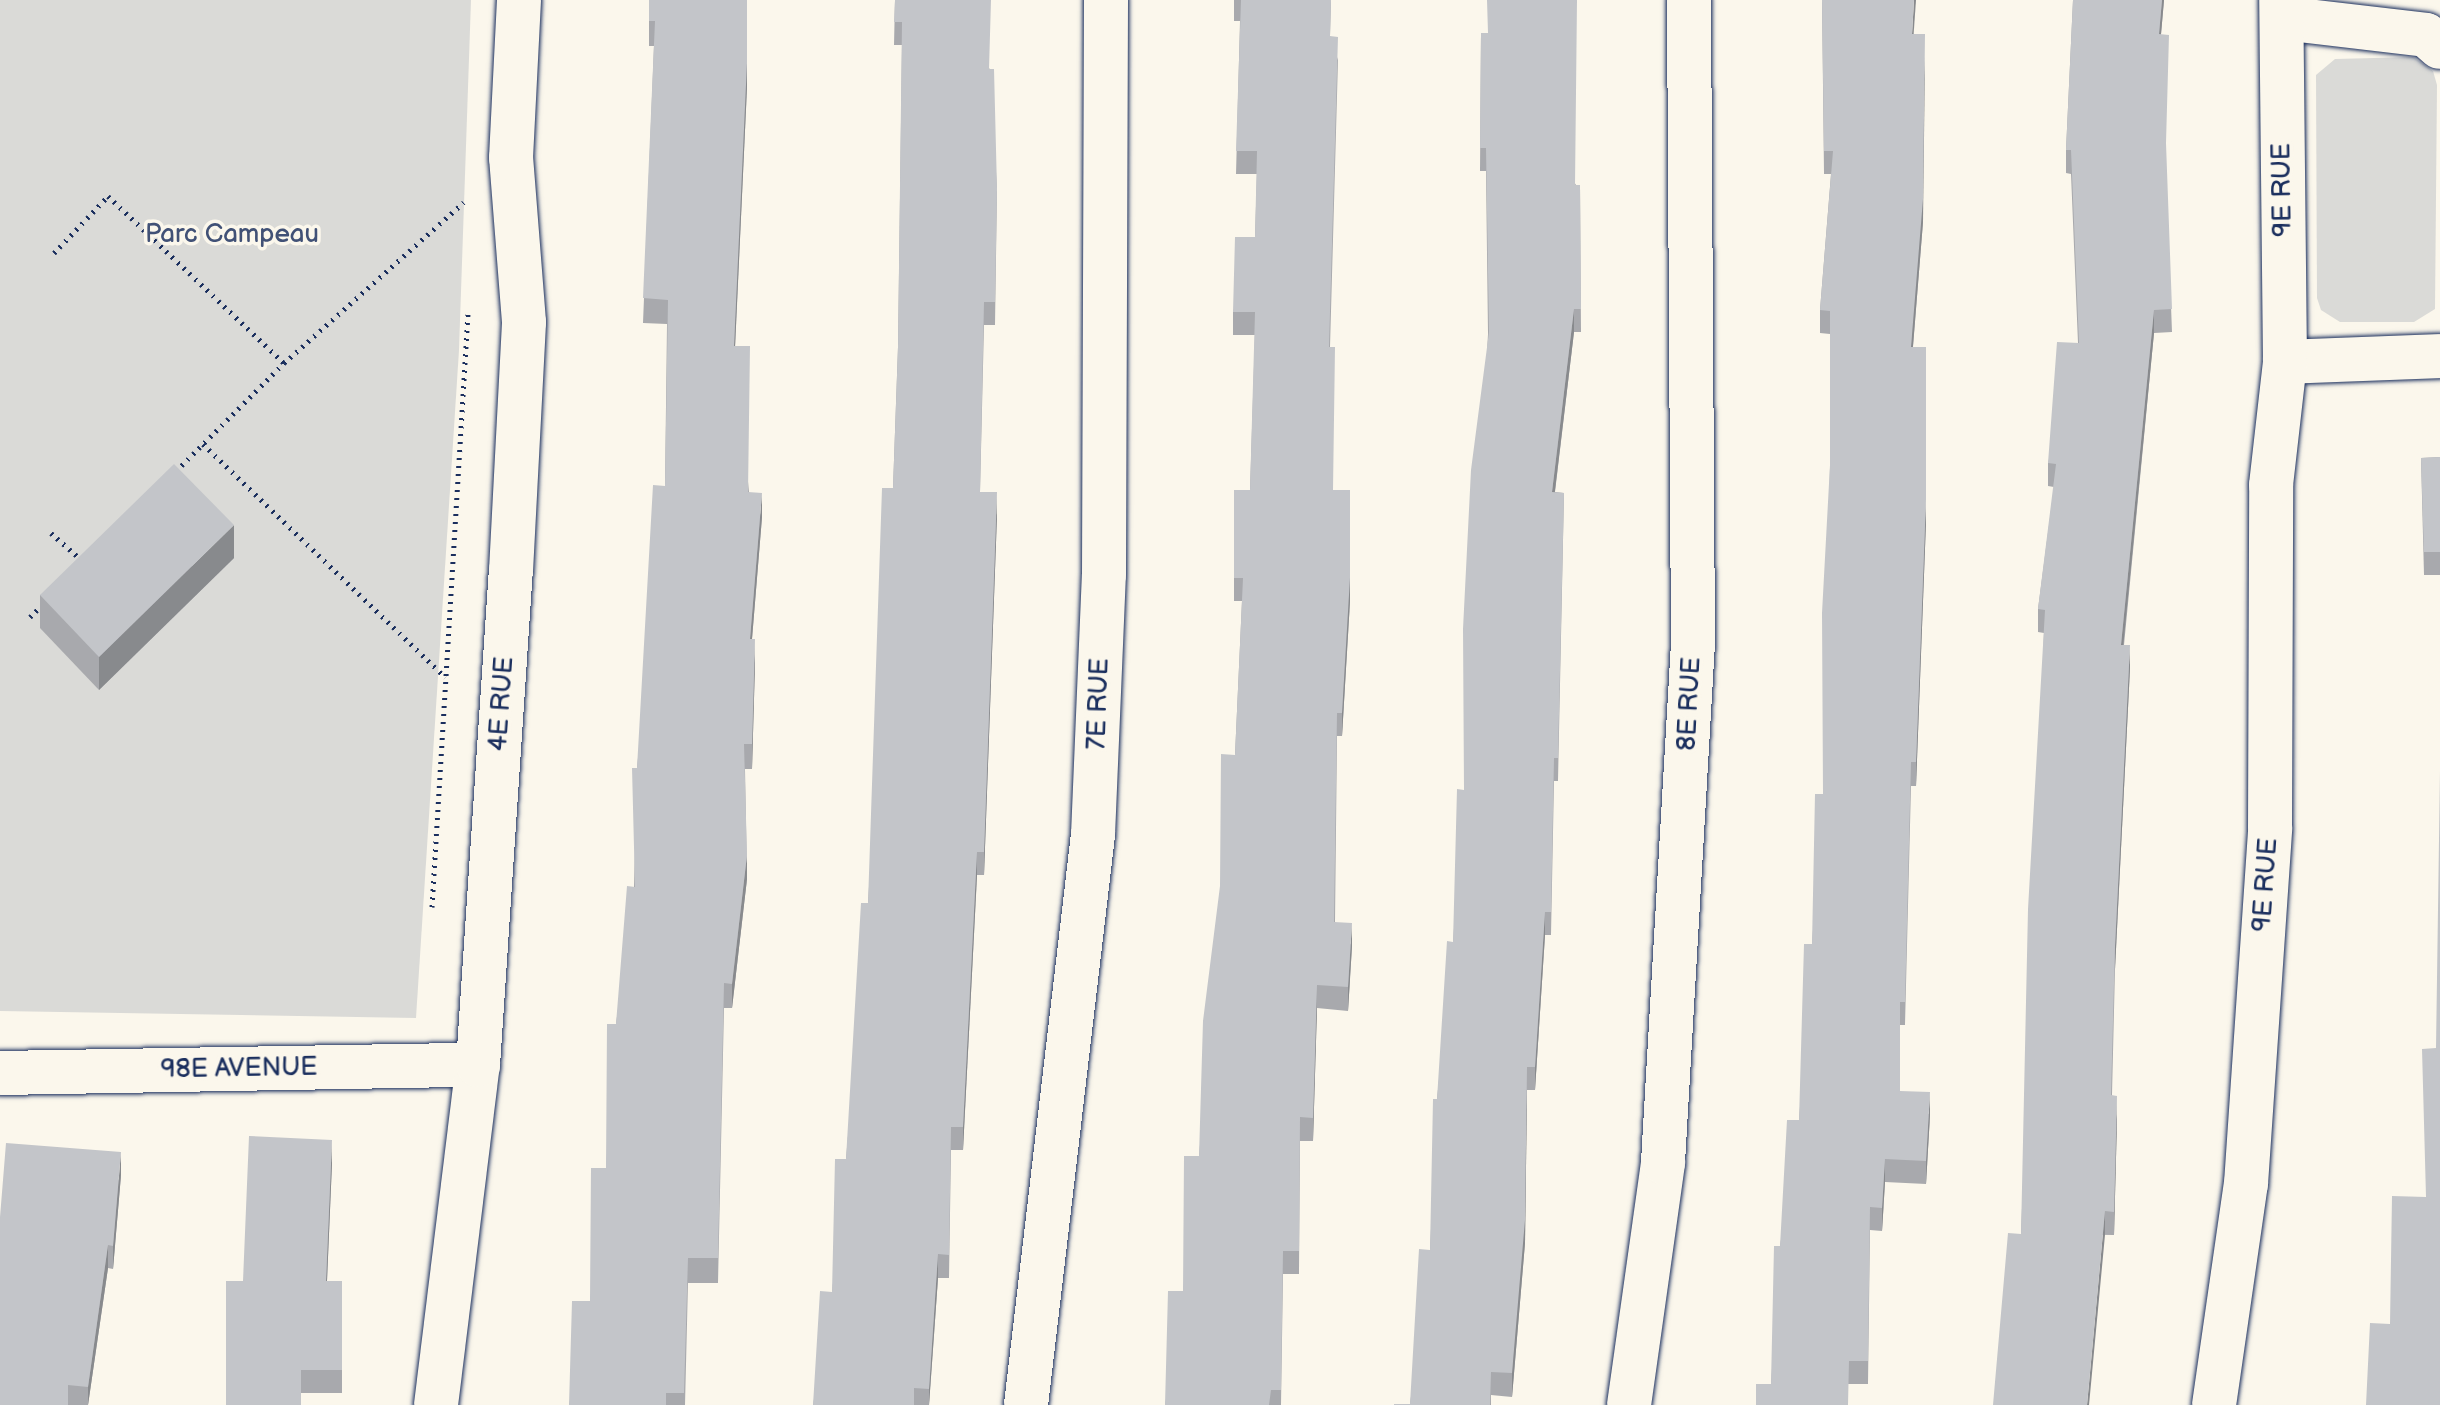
<!DOCTYPE html>
<html>
<head>
<meta charset="utf-8">
<style>
	body { margin:0 }
	#map { position:relative; width:2440px; height:1405px; overflow:hidden; background:#fbf7ec; font-family:"Balsamiq Sans",sans-serif }
	div>[style] { position:absolute }
	.green>* { inset:0; background:#dadad7 }
	.path>* { height:5px; margin-top:-2.5px; transform-origin:0; background:repeating-linear-gradient(90deg,#1b2f5e 0 2px,transparent 0 8px) }
	.roads { filter:drop-shadow(0 0 2px #1b2f5e) drop-shadow(0 0 2px #1b2f5e) }
	.minor>* { height:44px; margin:-22px; padding:0 22px; transform-origin:22px; border-radius:22px; background:#fbf7ec }
	.wall>* { inset:0; background:#a8a9ad }
	.shaded-wall>* { inset:0; background:#888a8d }
	.building>* { inset:0; background:#c3c5c9 }
	span { translate:-50% -50%; white-space:nowrap; text-align:center; line-height:1.15; -webkit-text-stroke:7px #fbf7ec; paint-order:stroke }
	.street-label { font-size:26px; color:#1b2f5e }
	.park-label { font-size:26px; color:#415176 }
</style>
</head>
<body>
<div id="map">
	<div class="green">
		<i style="clip-path:polygon(0 0,471px 0,459px 350px,416px 1018px,0 1011px)"></i>
		<i style="clip-path:polygon(2413px 57px,2433px 71px,2437px 85px,2435px 309px,2414px 322px,2340px 322px,2321px 310px,2317px 298px,2316px 75px,2335px 59px)"></i>
	</div>
	<div class="path">
		<i style="left:54px;top:253px;width:79px;rotate:-46.5deg"></i>
		<i style="left:108px;top:196px;width:243px;rotate:43.5deg"></i>
		<i style="left:203px;top:444px;width:336px;rotate:43.9deg"></i>
		<i style="left:176px;top:471px;width:153px;rotate:-45deg"></i>
		<i style="left:284px;top:363px;width:241px;rotate:-41.8deg"></i>
		<i style="left:51px;top:533px;width:44px;rotate:41.3deg"></i>
		<i style="left:30px;top:617px;width:17px;rotate:-45deg"></i>
		<i style="left:432px;top:907px;width:594px;rotate:-86.53deg"></i>
	</div>
	<div class="roads">
		<div class="minor">
			<i style="left:2282px;top:18px;width:145px;rotate:6.7deg"></i>
			<i style="left:2426px;top:35px;width:18px;rotate:41deg"></i>
			<i style="left:2285px;top:362px;width:155px;rotate:-2.2deg"></i>
			<i style="left:0;top:1073px;width:478px;rotate:-1deg"></i>
			<i style="left:436px;top:1405px;width:343px;rotate:-83deg"></i>
			<i style="left:478px;top:1065px;width:495px;rotate:-86.2deg"></i>
			<i style="left:511px;top:571px;width:249px;rotate:-87deg"></i>
			<i style="left:524px;top:322px;width:165px;rotate:-94.5deg"></i>
			<i style="left:511px;top:158px;width:158px;rotate:-87.1deg"></i>
			<i style="left:1026px;top:1405px;width:574px;rotate:-83.3deg"></i>
			<i style="left:1093px;top:835px;width:260px;rotate:-87.6deg"></i>
			<i style="left:1104px;top:575px;width:575px;rotate:-89.8deg"></i>
			<i style="left:1629px;top:1405px;width:245px;rotate:-82deg"></i>
			<i style="left:1663px;top:1162px;width:519px;rotate:-86.69deg"></i>
			<i style="left:1693px;top:644px;width:644px;rotate:-90.36deg"></i>
			<i style="left:2214px;top:1405px;width:223px;rotate:-81.8deg"></i>
			<i style="left:2246px;top:1184px;width:357px;rotate:-86.1deg"></i>
			<i style="left:2270px;top:828px;width:343px;rotate:-89.8deg"></i>
			<i style="left:2271px;top:485px;width:124px;rotate:-83.5deg"></i>
			<i style="left:2285px;top:362px;width:362px;rotate:-90.6deg"></i>
		</div>
	</div>
	<div class="wall">
		<i style="clip-path:polygon(649px 0,747px 87px,735px 346px,749px 492px,762px 517px,752px 639px,755px 663px,752px 769px,745px 769px,747px 879px,732px 1008px,724px 1008px,718px 1283px,688px 1283px,685px 1405px,569px 1405px,590px 1301px,606px 1168px,616px 1024px,634px 887px,637px 768px,665px 486px,667px 324px,643px 323px,654px 46px,649px 46px)"></i>
		<i style="clip-path:polygon(895px 0,990px 69px,997px 189px,995px 325px,984px 325px,980px 492px,997px 515px,984px 875px,977px 875px,963px 1150px,951px 1150px,949px 1278px,938px 1278px,929px 1405px,813px 1405px,832px 1292px,846px 1159px,868px 903px,893px 488px,898px 347px,902px 45px,894px 45px)"></i>
		<i style="clip-path:polygon(1234px 0,1331px 0,1330px 36px,1338px 60px,1330px 347px,1333px 490px,1350px 601px,1342px 736px,1337px 736px,1335px 922px,1352px 946px,1348px 1011px,1317px 1008px,1313px 1141px,1300px 1141px,1299px 1274px,1283px 1274px,1281px 1405px,1165px 1405px,1183px 1291px,1199px 1156px,1235px 755px,1242px 601px,1234px 601px,1234px 490px,1250px 490px,1255px 335px,1233px 335px,1233px 312px,1255px 237px,1257px 174px,1236px 174px,1240px 21px,1234px 21px)"></i>
		<i style="clip-path:polygon(1822px 0,1914px 34px,1923px 222px,1913px 347px,1926px 522px,1916px 786px,1911px 786px,1905px 1025px,1900px 1025px,1900px 1091px,1930px 1115px,1926px 1184px,1885px 1182px,1882px 1231px,1870px 1230px,1868px 1384px,1771px 1384px,1780px 1246px,1799px 1120px,1823px 794px,1830px 467px,1830px 334px,1820px 333px,1820px 310px,1831px 174px,1824px 174px)"></i>
		<i style="clip-path:polygon(2073px 0,2164px 0,2161px 34px,2172px 332px,2154px 333px,2124px 645px,2130px 668px,2115px 969px,2112px 1095px,2117px 1119px,2114px 1235px,2021px 1234px,2044px 633px,2038px 632px,2038px 609px,2054px 487px,2048px 486px,2048px 463px,2078px 343px,2071px 174px,2066px 173px,2066px 150px)"></i>
		<i style="clip-path:polygon(1481px 33px,1576px 185px,1580px 185px,1581px 332px,1574px 332px,1555px 492px,1564px 493px,1558px 781px,1554px 781px,1551px 935px,1545px 935px,1535px 1090px,1527px 1090px,1525px 1243px,1512px 1397px,1491px 1395px,1491px 1405px,1394px 1405px,1410px 1404px,1430px 1250px,1437px 1099px,1453px 942px,1464px 790px,1488px 334px,1486px 171px,1480px 171px)"></i>
		<i style="clip-path:polygon(2440px 457px,2440px 575px,2424px 575px,2421px 458px)"></i>
		<i style="clip-path:polygon(234px 558px,99px 690px,40px 628px,40px 595px)"></i>
		<i style="clip-path:polygon(332px 1163px,327px 1281px,342px 1281px,342px 1393px,301px 1393px,243px 1281px)"></i>
		<i style="clip-path:polygon(121px 1175px,113px 1269px,108px 1268px,88px 1405px,0 1405px)"></i>
	</div>
	<div class="shaded-wall">
		<i style="clip-path:polygon(747px 0,747px 87px,734px 370px,734px 346px)"></i>
		<i style="clip-path:polygon(1914px 0,1916px 0,1912px 57px,1912px 34px)"></i>
		<i style="clip-path:polygon(2162px 0,2164px 0,2159px 57px,2159px 34px)"></i>
		<i style="clip-path:polygon(1925px 57px,1923px 222px,1911px 370px,1911px 347px)"></i>
		<i style="clip-path:polygon(1574px 309px,1574px 332px,1552px 515px,1552px 492px)"></i>
		<i style="clip-path:polygon(2154px 310px,2154px 333px,2121px 668px,2121px 645px)"></i>
		<i style="clip-path:polygon(1350px 490px,1350px 601px,1342px 736px,1342px 713px)"></i>
		<i style="clip-path:polygon(997px 492px,997px 515px,984px 875px,984px 852px)"></i>
		<i style="clip-path:polygon(762px 493px,762px 517px,750px 663px,750px 639px)"></i>
		<i style="clip-path:polygon(1926px 499px,1926px 522px,1916px 786px,1916px 762px)"></i>
		<i style="clip-path:polygon(234px 525px,234px 558px,99px 690px,99px 657px)"></i>
		<i style="clip-path:polygon(755px 639px,755px 663px,752px 769px,752px 744px)"></i>
		<i style="clip-path:polygon(2130px 645px,2130px 668px,2115px 969px,2115px 946px)"></i>
		<i style="clip-path:polygon(977px 852px,977px 875px,963px 1150px,963px 1127px)"></i>
		<i style="clip-path:polygon(747px 855px,747px 879px,732px 1008px,732px 984px)"></i>
		<i style="clip-path:polygon(1545px 912px,1545px 935px,1535px 1090px,1535px 1067px)"></i>
		<i style="clip-path:polygon(1352px 923px,1352px 946px,1348px 1011px,1348px 987px)"></i>
		<i style="clip-path:polygon(1317px 985px,1317px 1008px,1313px 1141px,1313px 1118px)"></i>
		<i style="clip-path:polygon(1527px 1090px,1525px 1243px,1512px 1397px,1512px 1373px)"></i>
		<i style="clip-path:polygon(1930px 1092px,1930px 1115px,1926px 1184px,1926px 1161px)"></i>
		<i style="clip-path:polygon(2117px 1096px,2117px 1119px,2114px 1235px,2114px 1212px)"></i>
		<i style="clip-path:polygon(332px 1140px,332px 1163px,326px 1304px,326px 1281px)"></i>
		<i style="clip-path:polygon(121px 1152px,121px 1175px,113px 1269px,113px 1246px)"></i>
		<i style="clip-path:polygon(1885px 1159px,1885px 1182px,1882px 1231px,1882px 1208px)"></i>
		<i style="clip-path:polygon(2105px 1211px,2105px 1235px,2089px 1405px,2087px 1405px)"></i>
		<i style="clip-path:polygon(108px 1245px,108px 1268px,88px 1405px,88px 1387px)"></i>
		<i style="clip-path:polygon(938px 1254px,938px 1278px,929px 1405px,929px 1389px)"></i>
	</div>
	<div class="building">
		<i style="clip-path:polygon(649px 0,747px 0,747px 63px,734px 346px,750px 346px,748px 492px,762px 493px,750px 639px,755px 639px,752px 744px,744px 744px,747px 855px,732px 984px,724px 983px,718px 1258px,688px 1258px,684px 1393px,666px 1393px,666px 1405px,569px 1405px,572px 1301px,590px 1301px,591px 1168px,606px 1168px,607px 1024px,616px 1024px,627px 886px,635px 887px,632px 768px,637px 768px,653px 485px,665px 486px,668px 300px,643px 298px,655px 21px,649px 21px)"></i>
		<i style="clip-path:polygon(895px 0,991px 0,989px 69px,994px 69px,997px 189px,995px 302px,984px 302px,980px 492px,997px 492px,984px 852px,977px 852px,963px 1127px,951px 1127px,949px 1255px,938px 1254px,929px 1389px,914px 1388px,914px 1405px,813px 1405px,820px 1291px,832px 1292px,835px 1159px,846px 1159px,861px 903px,868px 903px,882px 488px,893px 488px,898px 347px,902px 22px,894px 22px)"></i>
		<i style="clip-path:polygon(1241px 0,1331px 0,1330px 36px,1338px 37px,1329px 347px,1335px 347px,1333px 490px,1350px 490px,1350px 578px,1342px 713px,1337px 713px,1334px 922px,1352px 923px,1348px 987px,1317px 985px,1313px 1118px,1300px 1117px,1299px 1251px,1283px 1251px,1281px 1390px,1271px 1390px,1269px 1405px,1165px 1405px,1168px 1291px,1183px 1291px,1184px 1156px,1199px 1156px,1203px 1021px,1220px 886px,1221px 754px,1235px 755px,1243px 578px,1234px 578px,1234px 490px,1250px 490px,1255px 312px,1233px 312px,1235px 237px,1255px 237px,1257px 151px,1236px 151px)"></i>
		<i style="clip-path:polygon(1487px 0,1577px 0,1575px 185px,1580px 185px,1581px 309px,1574px 309px,1552px 492px,1564px 493px,1558px 758px,1554px 758px,1551px 912px,1545px 912px,1535px 1067px,1527px 1067px,1525px 1220px,1512px 1373px,1491px 1372px,1490px 1405px,1394px 1405px,1394px 1404px,1410px 1404px,1419px 1249px,1430px 1250px,1433px 1099px,1437px 1099px,1447px 941px,1453px 942px,1457px 789px,1464px 790px,1463px 629px,1471px 470px,1489px 332px,1486px 148px,1480px 148px,1481px 33px,1488px 33px)"></i>
		<i style="clip-path:polygon(1822px 0,1914px 0,1912px 34px,1925px 34px,1923px 199px,1911px 347px,1926px 347px,1926px 499px,1916px 762px,1911px 762px,1905px 1002px,1900px 1002px,1900px 1091px,1930px 1092px,1926px 1161px,1885px 1159px,1882px 1208px,1870px 1207px,1868px 1361px,1849px 1361px,1848px 1405px,1756px 1405px,1756px 1384px,1771px 1384px,1774px 1246px,1780px 1246px,1787px 1120px,1799px 1120px,1804px 944px,1812px 944px,1815px 794px,1823px 794px,1822px 613px,1830px 465px,1830px 311px,1820px 310px,1833px 151px,1824px 151px)"></i>
		<i style="clip-path:polygon(2073px 0,2162px 0,2159px 34px,2169px 35px,2166px 143px,2172px 309px,2154px 310px,2121px 645px,2130px 645px,2115px 946px,2111px 1095px,2117px 1096px,2114px 1212px,2105px 1211px,2087px 1405px,1993px 1405px,2008px 1233px,2021px 1234px,2028px 909px,2045px 610px,2038px 609px,2056px 464px,2048px 463px,2057px 342px,2079px 343px,2071px 150px,2066px 150px)"></i>
		<i style="clip-path:polygon(2440px 457px,2440px 552px,2424px 552px,2421px 458px)"></i>
		<i style="clip-path:polygon(174px 464px,234px 525px,99px 657px,40px 595px)"></i>
		<i style="clip-path:polygon(2440px 770px,2440px 1405px,2366px 1405px,2370px 1323px,2390px 1324px,2392px 1196px,2426px 1197px,2422px 1049px,2436px 1048px)"></i>
		<i style="clip-path:polygon(249px 1136px,332px 1140px,326px 1281px,342px 1281px,342px 1370px,301px 1370px,301px 1405px,226px 1405px,226px 1281px,243px 1281px)"></i>
		<i style="clip-path:polygon(6px 1143px,121px 1152px,113px 1246px,108px 1245px,88px 1387px,68px 1385px,68px 1405px,0 1405px,0 1217px)"></i>
	</div>
	<div class="street-label">
		<span style="left:2283px;top:190px;rotate:-91deg">9E RUE</span>
		<span style="left:502px;top:704px;rotate:-86deg">4E RUE</span>
		<span style="left:1099px;top:704px;rotate:-88deg">7E RUE</span>
		<span style="left:1690px;top:704px;rotate:-87deg">8E RUE</span>
		<span style="left:2266px;top:885px;rotate:-86deg">9E RUE</span>
		<span style="left:239px;top:1069px;rotate:-1deg">98E AVENUE</span>
	</div>
	<div class="park-label">
		<span style="left:232px;top:235px">Parc Campeau</span>
	</div>
</div>
</body>
</html>
